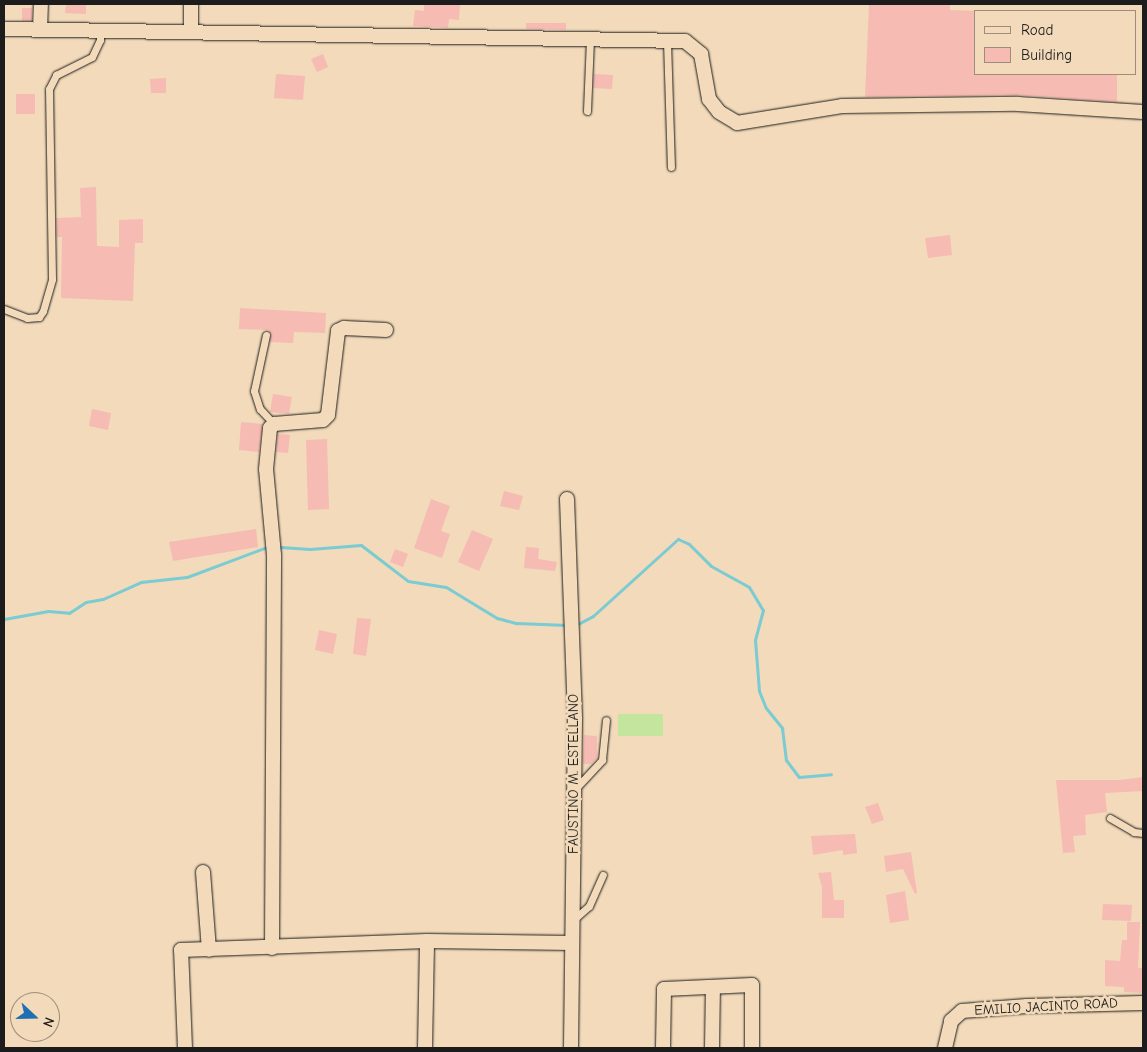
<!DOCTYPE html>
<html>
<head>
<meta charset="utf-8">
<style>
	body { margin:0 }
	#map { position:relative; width:1147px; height:1052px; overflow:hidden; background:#f2daba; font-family:"Comic Neue",sans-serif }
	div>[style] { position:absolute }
	.green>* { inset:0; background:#c3e59e }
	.stream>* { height:3px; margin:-1.5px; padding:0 1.5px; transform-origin:1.5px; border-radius:1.5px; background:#7acbd2 }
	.building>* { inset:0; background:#f6bbb3 }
	.roads { filter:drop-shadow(0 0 1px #1c1c1c) drop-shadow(0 0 1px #1c1c1c) }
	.lane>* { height:7px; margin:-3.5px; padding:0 3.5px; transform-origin:3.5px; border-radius:3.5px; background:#f2daba }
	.street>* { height:14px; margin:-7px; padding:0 7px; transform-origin:7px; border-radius:7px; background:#f2daba }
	span { translate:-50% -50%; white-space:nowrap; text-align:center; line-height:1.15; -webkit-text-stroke:5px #f2daba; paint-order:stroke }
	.street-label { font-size:14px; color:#1c1c1c }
	.frame { position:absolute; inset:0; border:5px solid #1c1c1c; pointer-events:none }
	.legend { position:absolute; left:974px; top:10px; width:162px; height:65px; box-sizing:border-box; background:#f2daba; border:1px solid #9c8e7b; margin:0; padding:6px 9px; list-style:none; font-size:15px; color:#1c1c1c }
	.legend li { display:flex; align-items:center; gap:10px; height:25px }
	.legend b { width:25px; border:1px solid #9c8e7b }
	.north { position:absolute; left:10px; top:992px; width:50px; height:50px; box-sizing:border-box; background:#f2daba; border:1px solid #9c8e7b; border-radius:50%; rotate:111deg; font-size:14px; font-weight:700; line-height:20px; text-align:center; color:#1c1c1c }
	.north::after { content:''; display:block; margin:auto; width:18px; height:22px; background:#1f6fb2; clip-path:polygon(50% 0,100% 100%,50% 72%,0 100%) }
</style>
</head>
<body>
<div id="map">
	<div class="green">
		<i style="clip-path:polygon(618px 714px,663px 714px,663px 736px,618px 736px)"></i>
	</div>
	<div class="stream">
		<i style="left:280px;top:547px;width:30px;rotate:4deg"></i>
		<i style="left:310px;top:549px;width:51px;rotate:-4.5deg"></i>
		<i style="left:361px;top:545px;width:59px;rotate:37.5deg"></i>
		<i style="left:408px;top:581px;width:38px;rotate:9deg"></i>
		<i style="left:446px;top:587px;width:60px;rotate:31.3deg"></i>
		<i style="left:497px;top:618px;width:20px;rotate:15deg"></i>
		<i style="left:516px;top:623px;width:51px;rotate:2.2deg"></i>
		<i style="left:4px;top:619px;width:45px;rotate:-10.3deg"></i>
		<i style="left:48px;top:611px;width:21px;rotate:5deg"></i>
		<i style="left:69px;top:613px;width:20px;rotate:-33deg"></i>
		<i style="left:86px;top:602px;width:17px;rotate:-10deg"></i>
		<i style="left:103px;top:599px;width:42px;rotate:-24.1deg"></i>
		<i style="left:141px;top:582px;width:46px;rotate:-6.2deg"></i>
		<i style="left:187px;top:577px;width:85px;rotate:-20.6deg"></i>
		<i style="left:576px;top:625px;width:19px;rotate:-28deg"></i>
		<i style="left:593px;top:616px;width:115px;rotate:-42.2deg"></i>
		<i style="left:678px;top:539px;width:12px;rotate:24deg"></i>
		<i style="left:689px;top:544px;width:31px;rotate:45deg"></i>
		<i style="left:711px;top:566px;width:43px;rotate:28.9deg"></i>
		<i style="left:749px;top:587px;width:27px;rotate:59deg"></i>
		<i style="left:763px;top:610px;width:31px;rotate:105deg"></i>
		<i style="left:755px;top:640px;width:51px;rotate:85.5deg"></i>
		<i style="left:759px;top:691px;width:18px;rotate:68deg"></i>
		<i style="left:766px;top:708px;width:26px;rotate:51deg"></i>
		<i style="left:782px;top:728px;width:32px;rotate:83deg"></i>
		<i style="left:786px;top:760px;width:21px;rotate:53deg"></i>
		<i style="left:799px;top:777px;width:32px;rotate:-5deg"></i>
	</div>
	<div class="building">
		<i style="clip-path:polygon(66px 4px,86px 4px,86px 14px,65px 13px)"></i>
		<i style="clip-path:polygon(424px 4px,460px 4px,459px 20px,449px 19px,448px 28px,413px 26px,415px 10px,424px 11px)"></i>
		<i style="clip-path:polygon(869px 4px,950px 4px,950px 10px,976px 11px,976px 74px,1117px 74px,1117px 102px,1018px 95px,865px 97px)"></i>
		<i style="clip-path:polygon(22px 8px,32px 8px,32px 21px,22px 21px)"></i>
		<i style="clip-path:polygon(526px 23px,566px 23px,566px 30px,526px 29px)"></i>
		<i style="clip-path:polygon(323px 54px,328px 67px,317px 72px,311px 59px)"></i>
		<i style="clip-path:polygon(276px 74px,305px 76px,303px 100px,274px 98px)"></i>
		<i style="clip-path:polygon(594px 74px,613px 75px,612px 89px,593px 88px)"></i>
		<i style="clip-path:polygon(166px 78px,166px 93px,151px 93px,150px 79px)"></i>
		<i style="clip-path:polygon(16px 94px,35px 94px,35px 114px,16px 114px)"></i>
		<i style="clip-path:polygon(96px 187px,97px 246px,119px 247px,119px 220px,143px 219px,143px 243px,135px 243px,133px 301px,61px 298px,62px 237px,57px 237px,56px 218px,81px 217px,80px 188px)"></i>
		<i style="clip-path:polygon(950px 235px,952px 255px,928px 258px,925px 238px)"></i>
		<i style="clip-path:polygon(240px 308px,326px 313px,325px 333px,294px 332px,293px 343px,270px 342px,269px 330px,239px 329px)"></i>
		<i style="clip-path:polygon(273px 394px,292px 397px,289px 414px,270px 412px)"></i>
		<i style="clip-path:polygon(92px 409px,111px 413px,108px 430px,89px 426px)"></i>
		<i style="clip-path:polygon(241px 422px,263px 424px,259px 452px,239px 450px)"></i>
		<i style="clip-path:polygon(278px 434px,290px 435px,288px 453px,276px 452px)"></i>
		<i style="clip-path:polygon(327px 439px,329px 509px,308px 510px,306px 440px)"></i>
		<i style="clip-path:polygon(504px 491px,523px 496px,519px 510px,500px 506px)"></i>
		<i style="clip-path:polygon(431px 499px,450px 506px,441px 531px,450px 534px,442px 558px,414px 548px)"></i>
		<i style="clip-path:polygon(256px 529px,258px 547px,173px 561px,169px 542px)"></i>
		<i style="clip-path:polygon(472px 530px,493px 539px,479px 571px,458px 562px)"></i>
		<i style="clip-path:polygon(526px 547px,539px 548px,538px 559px,557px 562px,555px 571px,524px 568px)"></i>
		<i style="clip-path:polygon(395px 549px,408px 554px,403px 567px,390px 562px)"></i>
		<i style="clip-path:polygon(357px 618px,371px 619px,366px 656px,353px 654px)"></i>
		<i style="clip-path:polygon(319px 630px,337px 634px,333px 654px,315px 650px)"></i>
		<i style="clip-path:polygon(584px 735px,597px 736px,597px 758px,591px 764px,583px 764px)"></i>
		<i style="clip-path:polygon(1143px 777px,1143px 791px,1105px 793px,1107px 812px,1085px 815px,1086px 835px,1073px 836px,1075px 852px,1063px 853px,1056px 780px,1120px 780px)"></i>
		<i style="clip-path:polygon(878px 803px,884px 820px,872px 824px,865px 807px)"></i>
		<i style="clip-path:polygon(855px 834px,857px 853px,843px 855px,843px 850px,813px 855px,811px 836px)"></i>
		<i style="clip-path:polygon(911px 852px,917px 893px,915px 894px,903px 869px,886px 872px,884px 856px)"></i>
		<i style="clip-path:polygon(831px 872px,834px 900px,844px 900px,844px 918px,822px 918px,822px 887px,818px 873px)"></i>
		<i style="clip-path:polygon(905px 891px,909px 920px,890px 923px,886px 895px)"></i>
		<i style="clip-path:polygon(1103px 904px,1132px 905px,1131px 921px,1102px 920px)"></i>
		<i style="clip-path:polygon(1127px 922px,1140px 922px,1138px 968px,1143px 968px,1143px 993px,1124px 992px,1124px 987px,1105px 986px,1105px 960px,1120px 961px,1122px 940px,1127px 940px)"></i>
	</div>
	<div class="roads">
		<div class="lane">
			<i style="left:667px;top:41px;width:126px;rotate:88.2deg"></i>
			<i style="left:587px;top:111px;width:71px;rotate:-87.6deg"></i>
			<i style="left:4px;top:309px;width:25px;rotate:21deg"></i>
			<i style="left:27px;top:318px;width:12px;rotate:-5deg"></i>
			<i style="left:39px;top:317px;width:7px;rotate:-56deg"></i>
			<i style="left:43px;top:311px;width:33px;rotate:-74deg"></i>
			<i style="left:52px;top:279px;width:190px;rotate:-90.9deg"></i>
			<i style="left:49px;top:89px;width:16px;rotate:-63deg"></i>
			<i style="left:56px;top:75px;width:40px;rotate:-26.6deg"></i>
			<i style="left:92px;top:57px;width:19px;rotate:-65deg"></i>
			<i style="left:100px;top:40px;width:9px;rotate:-90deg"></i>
			<i style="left:266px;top:335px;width:57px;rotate:102.1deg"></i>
			<i style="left:254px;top:391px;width:19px;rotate:72deg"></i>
			<i style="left:260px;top:409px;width:21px;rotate:47deg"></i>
			<i style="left:575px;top:789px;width:40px;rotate:-47deg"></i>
			<i style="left:602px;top:760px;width:40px;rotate:-84.3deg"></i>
			<i style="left:1110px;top:818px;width:28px;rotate:30deg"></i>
			<i style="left:1134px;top:832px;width:9px;rotate:6deg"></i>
			<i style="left:573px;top:920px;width:21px;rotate:-41deg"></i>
			<i style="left:589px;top:906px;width:34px;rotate:-66deg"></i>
		</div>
		<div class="street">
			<i style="left:191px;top:4px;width:28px;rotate:90deg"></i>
			<i style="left:4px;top:29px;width:681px;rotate:1.01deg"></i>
			<i style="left:685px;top:41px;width:21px;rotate:39deg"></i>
			<i style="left:701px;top:54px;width:46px;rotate:79.9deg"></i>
			<i style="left:709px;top:99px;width:16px;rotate:52deg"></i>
			<i style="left:719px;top:112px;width:21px;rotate:31deg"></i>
			<i style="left:737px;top:123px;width:106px;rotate:-9.2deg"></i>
			<i style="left:842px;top:106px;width:176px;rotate:-0.7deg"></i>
			<i style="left:1018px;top:104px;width:125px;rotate:3.7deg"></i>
			<i style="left:40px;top:30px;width:26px;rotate:-88deg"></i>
			<i style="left:567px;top:499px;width:221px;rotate:87.9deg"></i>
			<i style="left:575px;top:720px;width:328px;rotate:90.7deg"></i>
			<i style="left:203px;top:872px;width:78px;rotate:85.6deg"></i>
			<i style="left:272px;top:948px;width:393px;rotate:-89.7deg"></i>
			<i style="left:274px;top:555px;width:86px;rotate:-95.3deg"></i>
			<i style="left:266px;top:469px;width:41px;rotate:-84.4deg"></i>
			<i style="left:270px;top:428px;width:6px;rotate:-45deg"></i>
			<i style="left:274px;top:424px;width:49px;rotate:-4.7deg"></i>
			<i style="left:323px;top:420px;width:7px;rotate:-45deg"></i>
			<i style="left:328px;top:415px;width:85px;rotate:-83.2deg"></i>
			<i style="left:338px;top:331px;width:7px;rotate:-27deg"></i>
			<i style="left:344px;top:328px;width:42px;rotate:2.7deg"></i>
			<i style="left:185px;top:1048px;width:98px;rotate:-92.3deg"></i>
			<i style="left:181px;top:950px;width:246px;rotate:-2.1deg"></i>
			<i style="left:427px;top:941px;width:145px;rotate:0.8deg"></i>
			<i style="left:425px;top:1048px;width:107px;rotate:-88.9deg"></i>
			<i style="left:663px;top:1048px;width:59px;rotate:-89deg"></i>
			<i style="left:664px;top:989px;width:88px;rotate:-2.6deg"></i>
			<i style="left:752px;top:985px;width:63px;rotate:90deg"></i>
			<i style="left:712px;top:1048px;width:61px;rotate:-89.1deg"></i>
			<i style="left:945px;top:1048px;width:28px;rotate:-77deg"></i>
			<i style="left:951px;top:1021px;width:15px;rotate:-42deg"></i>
			<i style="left:962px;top:1011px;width:65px;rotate:-4.4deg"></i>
			<i style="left:1027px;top:1006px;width:116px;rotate:-1.5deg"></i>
		</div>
	</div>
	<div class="street-label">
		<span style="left:574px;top:774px;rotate:-90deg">FAUSTINO M. ESTELLANO</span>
		<span style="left:1046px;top:1007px;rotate:-3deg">EMILIO JACINTO ROAD</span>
	</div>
	<div class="frame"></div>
	<ul class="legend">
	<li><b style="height:6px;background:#f2daba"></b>Road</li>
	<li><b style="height:14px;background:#f6bbb3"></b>Building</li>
	</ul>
	<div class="north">N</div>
</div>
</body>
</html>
